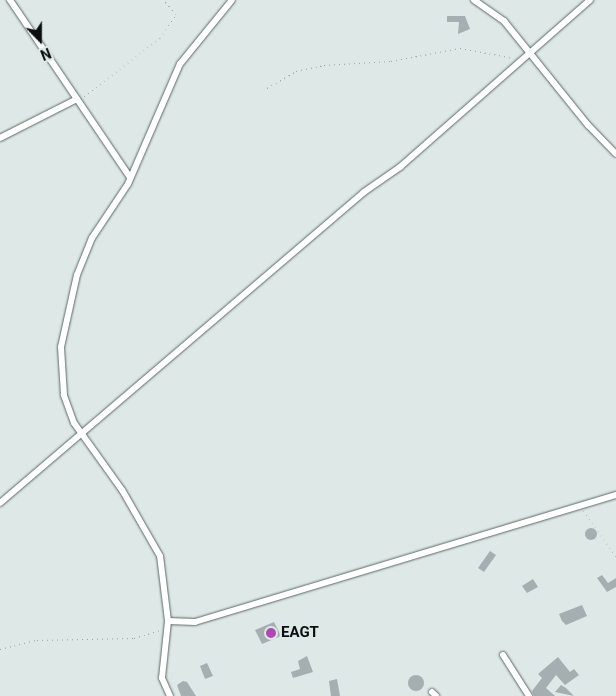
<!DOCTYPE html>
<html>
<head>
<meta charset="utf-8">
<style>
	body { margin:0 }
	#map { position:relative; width:616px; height:696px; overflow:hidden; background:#dde8e7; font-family:Roboto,sans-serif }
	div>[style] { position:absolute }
	.building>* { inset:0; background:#a5afb2 }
	.round { border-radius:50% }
	.path>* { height:1px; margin-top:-0.5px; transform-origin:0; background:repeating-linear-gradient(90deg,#99a2a1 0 1px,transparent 0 5px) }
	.roads { filter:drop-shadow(0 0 1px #5d6765) drop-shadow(0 0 1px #5d6765) }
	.minor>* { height:6px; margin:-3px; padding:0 3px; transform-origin:3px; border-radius:3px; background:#fff }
	.dots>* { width:14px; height:14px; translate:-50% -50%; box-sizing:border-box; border:2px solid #dde8e7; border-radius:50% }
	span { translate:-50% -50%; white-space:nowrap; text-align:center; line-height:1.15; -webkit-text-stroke:4.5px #dde8e7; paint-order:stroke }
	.poi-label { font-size:15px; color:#0a0e0e; font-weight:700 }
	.left { translate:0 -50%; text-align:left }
	.north { position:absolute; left:15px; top:15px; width:50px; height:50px; -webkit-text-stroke:4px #dde8e7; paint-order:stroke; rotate:158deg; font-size:14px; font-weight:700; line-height:20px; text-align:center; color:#0a0e0e }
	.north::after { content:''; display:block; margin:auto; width:18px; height:22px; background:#0a0e0e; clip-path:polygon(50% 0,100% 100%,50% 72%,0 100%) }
</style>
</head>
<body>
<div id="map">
	<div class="building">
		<i style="clip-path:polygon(447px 16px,465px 16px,470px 29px,458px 34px,459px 22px,447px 22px)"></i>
		<i class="round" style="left:585px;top:528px;width:12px;height:12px"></i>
		<i style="clip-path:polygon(490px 551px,496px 555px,484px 572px,478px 568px)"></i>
		<i style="clip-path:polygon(602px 575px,608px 583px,616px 578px,616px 587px,607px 592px,597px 578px)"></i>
		<i style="clip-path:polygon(533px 579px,538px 587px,527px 593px,522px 586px)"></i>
		<i style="clip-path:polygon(582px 605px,587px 616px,566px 625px,562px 621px,559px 614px)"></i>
		<i style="clip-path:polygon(274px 622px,281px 636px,262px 644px,255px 630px)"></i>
		<i style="clip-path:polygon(307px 656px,313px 672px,293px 678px,291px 672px,300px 669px,298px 661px)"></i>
		<i style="clip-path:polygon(558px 657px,570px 672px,574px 669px,579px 675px,565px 685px,556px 675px,546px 688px,555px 696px,534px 696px,532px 691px,542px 678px,538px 674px)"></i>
		<i style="clip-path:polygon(207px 663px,213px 676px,205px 679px,200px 666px)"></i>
		<i class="round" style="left:408px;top:675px;width:16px;height:16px"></i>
		<i style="clip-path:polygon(337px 679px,340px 696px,331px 696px,329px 681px)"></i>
		<i style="clip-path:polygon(183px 681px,187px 682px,196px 696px,181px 696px,177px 685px)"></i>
		<i style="clip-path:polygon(561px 685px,566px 688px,574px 696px,555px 692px)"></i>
	</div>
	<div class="path">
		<i style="left:267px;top:88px;width:34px;rotate:-30deg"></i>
		<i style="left:296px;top:71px;width:29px;rotate:-12deg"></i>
		<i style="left:324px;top:65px;width:67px;rotate:-3.4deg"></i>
		<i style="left:391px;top:61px;width:70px;rotate:-10.7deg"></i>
		<i style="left:460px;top:48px;width:55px;rotate:10.5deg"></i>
		<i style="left:84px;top:96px;width:96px;rotate:-37.3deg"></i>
		<i style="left:160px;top:38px;width:29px;rotate:-56deg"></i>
		<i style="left:176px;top:14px;width:18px;rotate:-131deg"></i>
		<i style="left:583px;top:511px;width:56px;rotate:53.7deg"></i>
		<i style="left:0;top:649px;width:38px;rotate:-14deg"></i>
		<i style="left:37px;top:640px;width:97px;rotate:-1.2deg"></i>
		<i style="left:134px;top:638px;width:28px;rotate:-17deg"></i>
	</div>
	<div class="roads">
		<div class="minor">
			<i style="left:10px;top:0;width:214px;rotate:55.9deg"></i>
			<i style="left:474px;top:0;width:37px;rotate:35deg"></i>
			<i style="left:504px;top:21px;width:134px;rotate:51.1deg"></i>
			<i style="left:588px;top:125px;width:40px;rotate:46deg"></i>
			<i style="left:0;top:138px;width:86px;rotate:-26.9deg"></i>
			<i style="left:0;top:503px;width:479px;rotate:-40.5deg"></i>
			<i style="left:364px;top:192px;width:44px;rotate:-34.8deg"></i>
			<i style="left:400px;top:167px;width:253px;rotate:-41.3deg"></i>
			<i style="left:168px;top:621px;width:27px;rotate:2deg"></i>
			<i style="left:195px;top:622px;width:440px;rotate:-16.8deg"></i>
			<i style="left:503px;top:655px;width:49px;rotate:57.6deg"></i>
			<i style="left:432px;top:692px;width:6px;rotate:45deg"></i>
			<i style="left:170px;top:696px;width:20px;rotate:-114deg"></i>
			<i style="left:162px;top:678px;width:57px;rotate:-84deg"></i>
			<i style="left:168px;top:621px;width:65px;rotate:-97deg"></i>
			<i style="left:160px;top:556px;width:76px;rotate:-119.9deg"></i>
			<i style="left:122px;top:490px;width:82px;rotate:-125.6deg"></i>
			<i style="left:74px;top:423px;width:30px;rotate:-110deg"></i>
			<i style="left:64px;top:395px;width:48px;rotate:-93.6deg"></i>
			<i style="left:61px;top:347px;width:74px;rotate:-77.5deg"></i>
			<i style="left:77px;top:275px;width:40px;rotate:-68deg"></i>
			<i style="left:92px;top:238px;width:65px;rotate:-56.3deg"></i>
			<i style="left:128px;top:184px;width:131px;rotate:-66.6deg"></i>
			<i style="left:180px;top:64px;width:82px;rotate:-50.9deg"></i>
		</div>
	</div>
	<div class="dots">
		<i style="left:271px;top:633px;background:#ad4aaf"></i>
	</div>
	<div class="poi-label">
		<span class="left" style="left:281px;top:633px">EAGT</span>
	</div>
	<div class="north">N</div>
</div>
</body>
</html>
